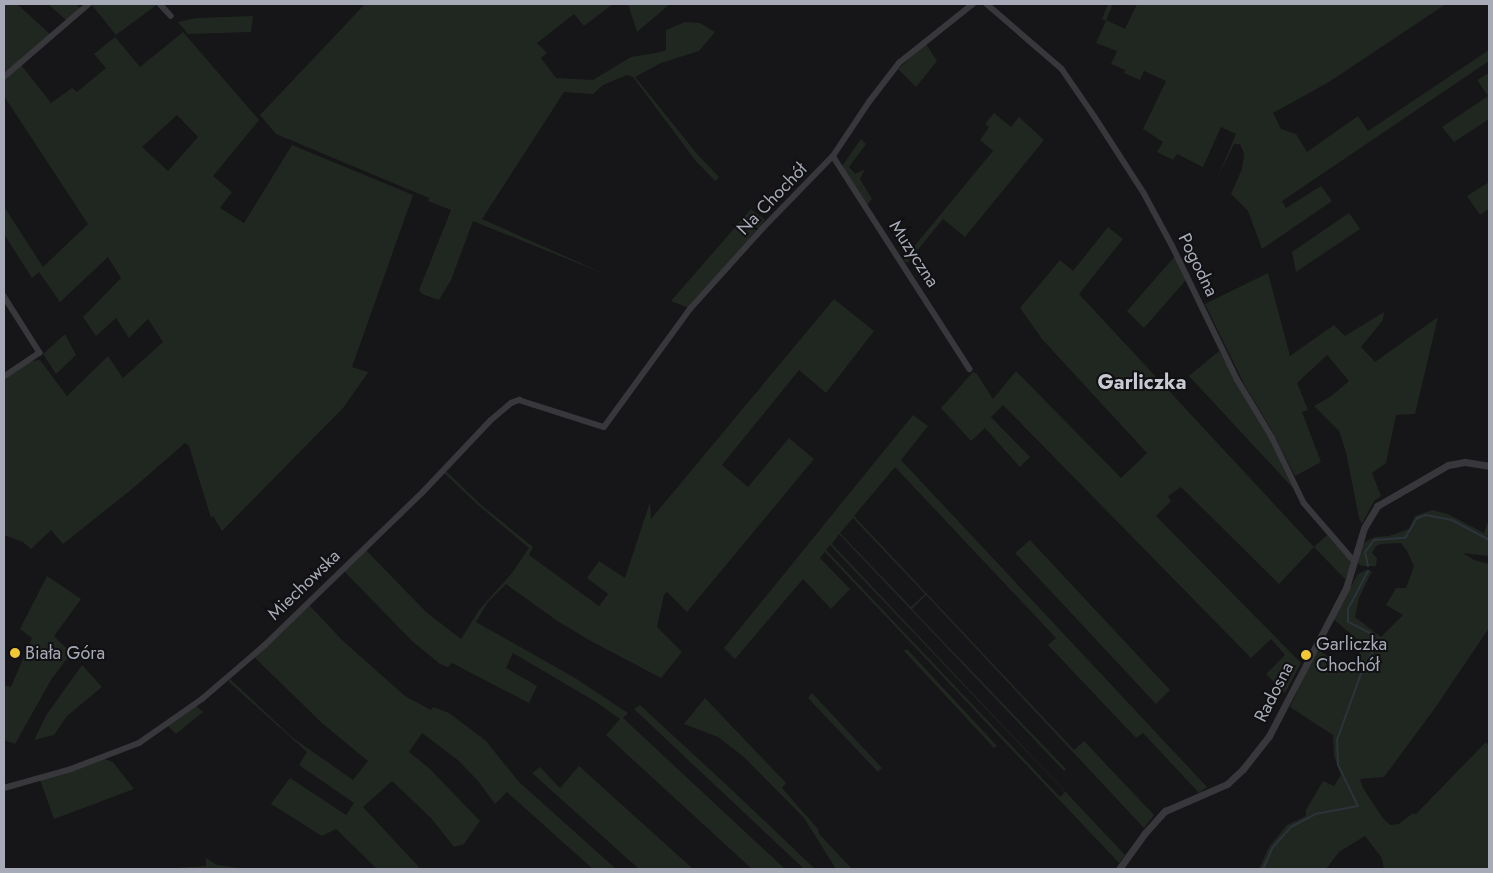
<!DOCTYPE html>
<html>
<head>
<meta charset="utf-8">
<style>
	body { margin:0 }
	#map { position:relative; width:1493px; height:873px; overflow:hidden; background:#161517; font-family:Jost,sans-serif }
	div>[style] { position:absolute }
	.green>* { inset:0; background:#202721 }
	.stream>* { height:2px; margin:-1px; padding:0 1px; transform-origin:1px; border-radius:1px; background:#2c333b }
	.minor>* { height:5.5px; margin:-2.75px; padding:0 2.75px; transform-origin:2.75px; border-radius:2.75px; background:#37373c }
	.tertiary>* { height:7px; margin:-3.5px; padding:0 3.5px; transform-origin:3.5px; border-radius:3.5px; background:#37373c }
	.dots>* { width:14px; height:14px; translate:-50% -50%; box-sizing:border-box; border:2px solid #111012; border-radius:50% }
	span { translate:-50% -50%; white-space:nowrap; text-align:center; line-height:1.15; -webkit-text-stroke:4px #111012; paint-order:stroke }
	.street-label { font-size:18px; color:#a7abb7 }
	.poi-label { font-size:18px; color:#a7abb7 }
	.left { translate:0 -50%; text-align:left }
	.quarter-label { font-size:20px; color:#c8cad3; font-weight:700 }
	.frame { position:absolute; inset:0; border:5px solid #a7abb7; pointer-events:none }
</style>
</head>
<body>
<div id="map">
	<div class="green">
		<i style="clip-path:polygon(evenodd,4px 4px,17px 4px,51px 35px,18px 61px,51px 103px,72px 88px,77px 92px,106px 68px,94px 54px,115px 37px,140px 67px,183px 32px,259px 120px,213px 176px,232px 192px,220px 208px,244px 223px,292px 145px,413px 195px,352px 367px,368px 372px,367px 374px,343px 408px,222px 531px,213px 516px,211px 518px,189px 446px,185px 443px,132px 489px,63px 544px,51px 530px,31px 549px,23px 542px,4px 535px,4px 378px,31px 361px,40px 360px,67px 396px,108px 356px,123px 378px,163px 342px,148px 319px,129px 338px,116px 318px,96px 336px,83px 317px,121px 278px,108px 257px,60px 302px,39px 272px,32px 278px,4px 234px,5px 208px,43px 267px,88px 224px,4px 96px,4px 4px,177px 115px,198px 137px,168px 171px,142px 147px,177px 115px)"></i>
		<i style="clip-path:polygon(48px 4px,76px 4px,81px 9px,67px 21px)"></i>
		<i style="clip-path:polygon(91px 4px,158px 4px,116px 35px)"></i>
		<i style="clip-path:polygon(365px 4px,613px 4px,584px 26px,574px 14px,537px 43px,547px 53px,541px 58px,556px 78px,593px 80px,631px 57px,656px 53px,666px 50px,666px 30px,685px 22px,700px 23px,715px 32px,699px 51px,661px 63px,635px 77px,698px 155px,719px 177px,715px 181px,695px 160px,633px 77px,627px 75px,603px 85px,593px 94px,564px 92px,482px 219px,607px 275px,473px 221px,451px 280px,439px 300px,422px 294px,419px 290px,451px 210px,428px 201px,429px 198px,276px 134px,260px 115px)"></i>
		<i style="clip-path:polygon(628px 4px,670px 4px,637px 32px)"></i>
		<i style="clip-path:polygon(1108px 4px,1113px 4px,1106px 20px,1125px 29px,1137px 4px,1446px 4px,1329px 82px,1273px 113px,1281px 129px,1296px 134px,1307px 152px,1358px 116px,1368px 131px,1489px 50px,1489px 61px,1282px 201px,1286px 208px,1321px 186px,1332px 201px,1262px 249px,1248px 211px,1231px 194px,1242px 169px,1244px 154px,1240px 144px,1234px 144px,1217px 179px,1236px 134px,1221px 127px,1203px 167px,1177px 154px,1173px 160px,1157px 152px,1163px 142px,1143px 129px,1166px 81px,1144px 71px,1140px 80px,1124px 73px,1125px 70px,1111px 64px,1117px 51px,1096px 43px,1106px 21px,1102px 19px)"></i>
		<i style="clip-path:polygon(253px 16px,251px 32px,188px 34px,178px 22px,196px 18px)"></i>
		<i style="clip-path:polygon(926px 44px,937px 61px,916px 87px,898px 69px)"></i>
		<i style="clip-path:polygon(1489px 73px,1489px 119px,1454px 142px,1442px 127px,1488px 96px,1477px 80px)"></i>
		<i style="clip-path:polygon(994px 113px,1011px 127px,1019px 117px,1044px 140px,965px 237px,943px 219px,907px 263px,903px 260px,993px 151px,980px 140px,989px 127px,985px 124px)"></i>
		<i style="clip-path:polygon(861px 139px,866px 144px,849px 167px,855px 174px,865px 169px,860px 179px,872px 199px,867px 205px,842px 166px)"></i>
		<i style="clip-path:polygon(1489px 182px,1489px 209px,1480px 215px,1467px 196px)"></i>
		<i style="clip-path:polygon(751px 209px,765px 220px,689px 308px,671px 301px)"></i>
		<i style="clip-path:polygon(1349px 213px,1360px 229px,1296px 272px,1292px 252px)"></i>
		<i style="clip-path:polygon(1108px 227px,1123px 239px,1079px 294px,1314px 547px,1327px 535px,1350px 559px,1351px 566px,1345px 579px,1314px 547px,1279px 584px,1181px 487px,1168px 496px,1171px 501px,1156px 516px,1301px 663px,1285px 693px,1266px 674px,1285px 655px,1271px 639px,1251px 658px,1003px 405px,991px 417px,1030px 457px,1020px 467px,985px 428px,971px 441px,941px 408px,973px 372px,977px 374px,993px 399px,1016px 371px,1121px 478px,1147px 453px,1042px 339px,1020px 308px,1060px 260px,1073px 271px)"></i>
		<i style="clip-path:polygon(1175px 256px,1186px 280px,1144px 328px,1127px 311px)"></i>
		<i style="clip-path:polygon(1268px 273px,1290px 356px,1334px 325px,1345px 336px,1384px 312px,1383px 320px,1361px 347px,1375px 362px,1438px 317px,1415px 414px,1396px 415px,1386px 463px,1372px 473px,1381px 496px,1374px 501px,1362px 524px,1359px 518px,1346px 452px,1339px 431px,1314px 406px,1330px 397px,1349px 381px,1327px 355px,1297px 383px,1308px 410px,1302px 412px,1321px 462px,1295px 476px,1271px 429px,1244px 384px,1205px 304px)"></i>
		<i style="clip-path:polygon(834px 299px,874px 331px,826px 393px,799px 370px,722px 465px,748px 487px,789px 438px,814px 459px,687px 612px,667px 592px,664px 595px,657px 627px,682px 652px,661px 678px,589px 640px,556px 620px,506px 584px,488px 602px,476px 622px,575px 678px,628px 713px,623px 718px,785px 869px,752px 869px,606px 735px,620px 719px,596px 702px,513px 653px,506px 668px,537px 686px,529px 703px,452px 663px,448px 667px,440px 664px,412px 641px,343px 570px,365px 549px,426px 612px,461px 639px,479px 610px,512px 573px,529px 548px,478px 505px,444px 473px,446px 471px,480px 504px,533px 547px,529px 555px,599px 606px,608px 594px,587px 578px,599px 561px,625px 578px,650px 502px,651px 519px)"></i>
		<i style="clip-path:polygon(65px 334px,76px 355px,56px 374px,43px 354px)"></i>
		<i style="clip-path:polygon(1219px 351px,1270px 439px,1293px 488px,1189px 376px)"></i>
		<i style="clip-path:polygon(evenodd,913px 415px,928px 426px,901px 460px,1207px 787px,1199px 793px,1143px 733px,1136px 738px,1048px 645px,1056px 638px,895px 467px,854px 516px,1074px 750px,1084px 741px,1154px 815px,1144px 828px,926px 595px,912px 609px,1066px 769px,1064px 771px,839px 534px,832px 544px,1125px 855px,1119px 863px,825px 552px,820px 558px,850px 589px,831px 609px,803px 579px,735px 659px,724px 648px,913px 415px,853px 518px,925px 594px,911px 607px,840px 533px,853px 518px,913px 415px,830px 545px,1065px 792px,1060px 797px,826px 550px,830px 545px)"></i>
		<i style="clip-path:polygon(1432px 510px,1448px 514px,1484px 533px,1489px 519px,1489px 556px,1463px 553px,1474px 560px,1489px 564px,1489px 628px,1435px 708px,1384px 777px,1360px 779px,1363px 788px,1382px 817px,1390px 825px,1399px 824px,1413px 813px,1416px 814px,1486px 742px,1489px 747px,1489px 869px,1384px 869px,1382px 858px,1365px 836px,1339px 852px,1326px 869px,1259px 869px,1269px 847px,1287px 825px,1306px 816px,1306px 810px,1323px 781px,1334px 786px,1341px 775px,1334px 756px,1333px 735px,1290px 707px,1317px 649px,1353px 673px,1363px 644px,1332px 618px,1358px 574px,1366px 570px,1372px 571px,1359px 598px,1355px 617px,1381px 637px,1403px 615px,1386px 605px,1396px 588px,1406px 588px,1414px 566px,1407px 551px,1401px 543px,1381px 544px,1376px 546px,1372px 553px,1377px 558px,1376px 566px,1361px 566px,1357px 562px,1363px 543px,1375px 537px,1389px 536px,1409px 529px,1415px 516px)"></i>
		<i style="clip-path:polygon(1030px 540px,1170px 690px,1156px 704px,1015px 553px)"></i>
		<i style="clip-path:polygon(47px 576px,81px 599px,54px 636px,71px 653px,51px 680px,15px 744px,4px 740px,4px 685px,11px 687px,32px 638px,20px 629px)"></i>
		<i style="clip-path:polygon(308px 604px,343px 641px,405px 696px,431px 710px,433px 707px,449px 713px,486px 741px,519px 782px,616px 869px,593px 869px,507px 792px,495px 804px,478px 781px,459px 761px,422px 733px,409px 752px,429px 768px,480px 821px,464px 844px,454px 847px,431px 818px,392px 781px,363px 807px,419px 867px,417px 869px,377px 869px,336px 829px,322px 836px,271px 804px,290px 778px,346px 815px,354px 803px,299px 765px,307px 752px,228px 681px,230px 679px,293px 738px,353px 780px,368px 761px,323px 724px,254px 657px)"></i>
		<i style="clip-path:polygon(907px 649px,997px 746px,994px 748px,904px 651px)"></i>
		<i style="clip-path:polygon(82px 665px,102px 687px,67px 716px,54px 735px,34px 740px,47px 714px)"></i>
		<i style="clip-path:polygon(812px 693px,882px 768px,878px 772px,808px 698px)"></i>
		<i style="clip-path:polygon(705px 698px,786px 783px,782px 788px,818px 829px,820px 835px,852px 869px,836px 869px,804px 818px,744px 757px,718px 737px,684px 724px)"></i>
		<i style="clip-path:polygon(640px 705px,732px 790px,815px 869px,804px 869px,634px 709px)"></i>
		<i style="clip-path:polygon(196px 706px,203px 712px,176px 734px,168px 726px)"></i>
		<i style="clip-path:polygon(105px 759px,113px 762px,134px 789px,54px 819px,40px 780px)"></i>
		<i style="clip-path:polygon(579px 766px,693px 869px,639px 869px,532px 773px,540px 767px,560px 788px)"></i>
		<i style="clip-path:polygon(206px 858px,217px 865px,246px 869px,161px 869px,206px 866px)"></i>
	</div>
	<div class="stream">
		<i style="left:1368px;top:566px;width:14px;rotate:-102deg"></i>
		<i style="left:1365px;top:552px;width:15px;rotate:-53deg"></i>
		<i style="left:1374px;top:540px;width:31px;rotate:-4deg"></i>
		<i style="left:1405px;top:538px;width:23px;rotate:-59deg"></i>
		<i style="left:1417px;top:518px;width:9px;rotate:-18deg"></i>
		<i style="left:1426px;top:515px;width:26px;rotate:11deg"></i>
		<i style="left:1452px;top:520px;width:42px;rotate:28.4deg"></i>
		<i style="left:1263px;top:869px;width:24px;rotate:-66deg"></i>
		<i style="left:1273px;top:847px;width:27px;rotate:-48deg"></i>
		<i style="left:1291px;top:827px;width:27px;rotate:-28deg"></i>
		<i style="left:1315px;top:814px;width:44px;rotate:-10.5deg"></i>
		<i style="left:1358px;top:806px;width:46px;rotate:-116deg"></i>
		<i style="left:1338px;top:765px;width:25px;rotate:-92deg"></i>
		<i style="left:1337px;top:740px;width:77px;rotate:-70.1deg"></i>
		<i style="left:1363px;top:668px;width:26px;rotate:-59deg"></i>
		<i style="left:1376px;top:646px;width:14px;rotate:-115deg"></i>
		<i style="left:1370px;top:633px;width:25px;rotate:-153deg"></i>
		<i style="left:1348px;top:622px;width:13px;rotate:-90deg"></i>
		<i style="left:1348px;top:609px;width:43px;rotate:-62.2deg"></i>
	</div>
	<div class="minor">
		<i style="left:160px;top:4px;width:16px;rotate:47deg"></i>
		<i style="left:987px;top:4px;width:99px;rotate:40.9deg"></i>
		<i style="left:1062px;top:69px;width:58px;rotate:55.5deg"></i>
		<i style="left:1095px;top:117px;width:90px;rotate:57.2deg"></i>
		<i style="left:1144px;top:193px;width:59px;rotate:61.7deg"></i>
		<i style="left:1172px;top:245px;width:149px;rotate:64.1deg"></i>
		<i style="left:1237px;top:379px;width:68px;rotate:58.9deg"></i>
		<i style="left:1272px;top:437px;width:73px;rotate:64.1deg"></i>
		<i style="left:1304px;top:503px;width:77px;rotate:49.2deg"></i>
		<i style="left:4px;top:77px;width:112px;rotate:-40.7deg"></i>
		<i style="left:833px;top:156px;width:253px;rotate:57.3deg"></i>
		<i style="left:4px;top:296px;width:67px;rotate:57.7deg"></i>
		<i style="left:40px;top:353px;width:43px;rotate:146.3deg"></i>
		<i style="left:4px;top:788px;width:70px;rotate:-15.8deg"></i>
		<i style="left:71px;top:769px;width:73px;rotate:-20.9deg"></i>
		<i style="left:139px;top:743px;width:77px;rotate:-34.9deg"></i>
		<i style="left:202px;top:699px;width:83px;rotate:-40.6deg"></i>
		<i style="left:265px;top:645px;width:219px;rotate:-44.1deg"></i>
		<i style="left:422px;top:493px;width:100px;rotate:-46.6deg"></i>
		<i style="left:491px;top:420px;width:26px;rotate:-40deg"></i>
		<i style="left:511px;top:403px;width:9px;rotate:-21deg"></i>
		<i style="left:519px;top:400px;width:89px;rotate:17.6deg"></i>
		<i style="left:604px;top:427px;width:146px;rotate:-53.9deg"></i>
		<i style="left:690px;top:309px;width:108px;rotate:-48deg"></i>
		<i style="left:762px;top:229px;width:102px;rotate:-45.8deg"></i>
		<i style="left:833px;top:156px;width:65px;rotate:-56.3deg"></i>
		<i style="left:869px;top:102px;width:49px;rotate:-52.4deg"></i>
		<i style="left:899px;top:63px;width:95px;rotate:-38.6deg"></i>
	</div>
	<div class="tertiary">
		<i style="left:1119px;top:869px;width:44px;rotate:-54.2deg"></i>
		<i style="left:1145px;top:833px;width:30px;rotate:-48deg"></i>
		<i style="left:1165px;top:811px;width:68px;rotate:-23.5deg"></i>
		<i style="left:1227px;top:784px;width:22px;rotate:-43deg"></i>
		<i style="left:1243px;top:769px;width:42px;rotate:-51.8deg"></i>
		<i style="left:1269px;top:736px;width:167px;rotate:-62.5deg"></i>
		<i style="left:1346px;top:588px;width:63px;rotate:-73.3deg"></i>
		<i style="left:1364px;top:528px;width:26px;rotate:-59deg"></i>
		<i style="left:1377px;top:506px;width:82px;rotate:-30deg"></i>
		<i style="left:1448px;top:465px;width:17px;rotate:-10deg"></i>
		<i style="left:1465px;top:462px;width:24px;rotate:9deg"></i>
	</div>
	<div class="dots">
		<i style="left:15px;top:653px;background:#f1c734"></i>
		<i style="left:1306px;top:655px;background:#f1c734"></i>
	</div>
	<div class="street-label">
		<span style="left:772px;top:199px;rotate:-46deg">Na Chochół</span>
		<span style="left:914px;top:254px;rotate:57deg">Muzyczna</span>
		<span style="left:1198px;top:265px;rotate:64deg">Pogodna</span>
		<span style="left:304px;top:585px;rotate:-44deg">Miechowska</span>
		<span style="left:1274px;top:692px;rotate:-63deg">Radosna</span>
	</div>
	<div class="poi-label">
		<span class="left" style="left:1316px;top:655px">Garliczka<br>Chochół</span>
		<span class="left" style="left:25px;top:653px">Biała Góra</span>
	</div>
	<div class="quarter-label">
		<span style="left:1142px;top:382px">Garliczka</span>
	</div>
	<div class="frame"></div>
</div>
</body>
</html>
